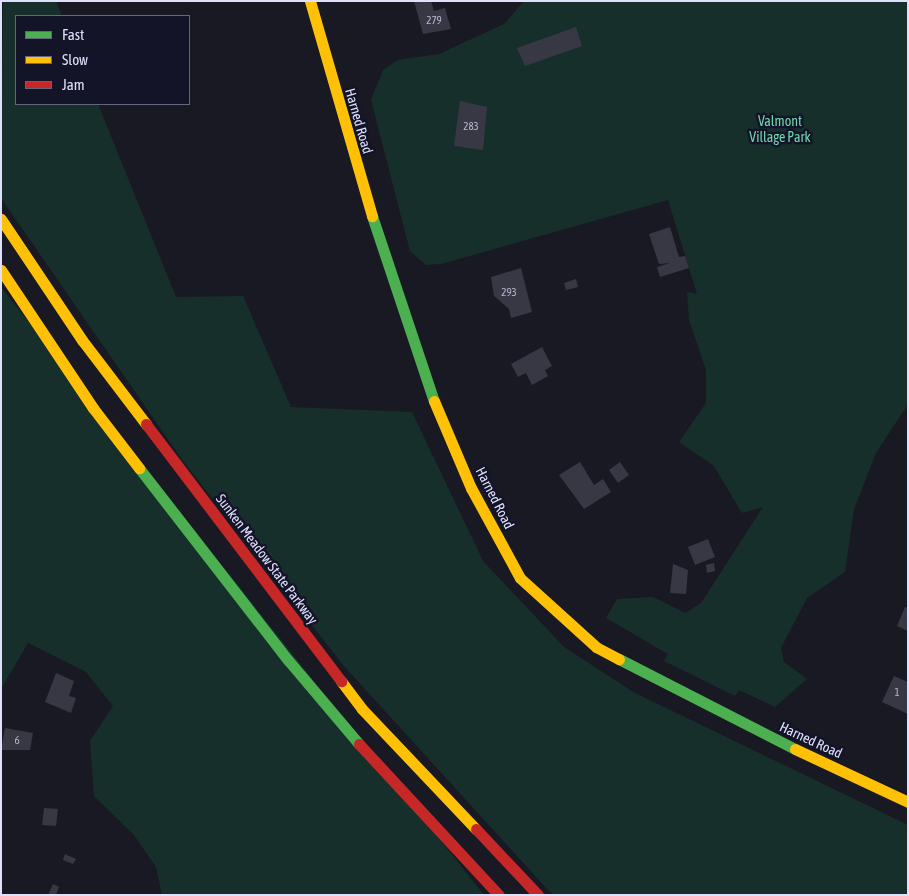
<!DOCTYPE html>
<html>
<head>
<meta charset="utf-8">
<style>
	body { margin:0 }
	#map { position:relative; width:909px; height:896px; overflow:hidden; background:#191924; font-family:"Asap Condensed",sans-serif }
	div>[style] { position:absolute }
	.green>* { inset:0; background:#172f2b }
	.building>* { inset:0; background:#383845 }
	.fast>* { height:11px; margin:-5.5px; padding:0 5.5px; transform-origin:5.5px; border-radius:5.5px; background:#4caf50 }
	.slow>* { height:11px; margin:-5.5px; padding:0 5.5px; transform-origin:5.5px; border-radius:5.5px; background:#ffc107 }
	.jam>* { height:11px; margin:-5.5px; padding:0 5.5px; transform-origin:5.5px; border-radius:5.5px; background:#c62828 }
	span { translate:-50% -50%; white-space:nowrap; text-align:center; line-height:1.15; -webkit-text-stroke:5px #141429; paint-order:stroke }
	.number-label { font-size:11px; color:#b5b7ce }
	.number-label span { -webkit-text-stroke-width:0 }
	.street-label { font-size:14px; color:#dfe1fc }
	.park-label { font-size:14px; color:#71d5a9 }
	.frame { position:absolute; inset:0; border:2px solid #dfe1fc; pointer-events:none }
	.legend { position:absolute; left:15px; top:15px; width:175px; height:90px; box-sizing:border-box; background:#141429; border:1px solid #65667d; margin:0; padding:6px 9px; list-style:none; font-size:15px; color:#dfe1fc }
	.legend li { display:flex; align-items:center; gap:10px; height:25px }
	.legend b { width:25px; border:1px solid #65667d }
</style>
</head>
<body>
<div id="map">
	<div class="green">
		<i style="clip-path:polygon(3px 1px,56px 1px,62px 16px,16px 16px,16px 104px,98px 104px,176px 297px,243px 296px,291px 407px,412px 412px,483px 561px,564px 647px,635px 693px,908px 825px,908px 895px,554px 895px,548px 890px,344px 666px,183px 461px,1px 198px)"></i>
		<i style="clip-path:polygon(524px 1px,908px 1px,908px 404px,876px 453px,854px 509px,845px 572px,807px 598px,781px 648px,784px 662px,807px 679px,775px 707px,739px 690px,735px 696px,664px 661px,668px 654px,606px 618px,617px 599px,653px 597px,685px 613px,701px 603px,763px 507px,742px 513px,714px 466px,679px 442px,706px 403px,706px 370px,689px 320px,687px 292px,697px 294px,668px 200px,441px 264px,426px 265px,410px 251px,371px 100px,383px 70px,398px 60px,439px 54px,504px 24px)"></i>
		<i style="clip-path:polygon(1px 287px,484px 895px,162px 895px,156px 867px,134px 835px,94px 796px,90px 741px,113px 706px,86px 672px,28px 643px,1px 689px)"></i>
	</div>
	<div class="building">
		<i style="clip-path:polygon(414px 1px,431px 1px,434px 11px,445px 8px,451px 29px,423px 34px)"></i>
		<i style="clip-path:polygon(576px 27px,582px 46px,525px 66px,517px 48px)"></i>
		<i style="clip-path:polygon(460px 101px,487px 107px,483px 150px,454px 146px)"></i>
		<i style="clip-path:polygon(670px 227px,679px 257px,685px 256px,689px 268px,660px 277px,657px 267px,670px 263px,659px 264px,649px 234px)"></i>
		<i style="clip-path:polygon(521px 268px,532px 312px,511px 318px,509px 309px,494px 296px,491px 277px)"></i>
		<i style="clip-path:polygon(576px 279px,578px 287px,566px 290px,564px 283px)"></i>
		<i style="clip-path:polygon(542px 347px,552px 366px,545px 370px,548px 376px,532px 385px,526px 373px,518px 377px,511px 364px)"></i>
		<i style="clip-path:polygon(580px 462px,594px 485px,603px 479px,611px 492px,584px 509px,559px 475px)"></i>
		<i style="clip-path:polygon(620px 462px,629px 475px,618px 483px,609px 470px)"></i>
		<i style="clip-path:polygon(708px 539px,715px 557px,695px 565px,688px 547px)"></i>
		<i style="clip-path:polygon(714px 563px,715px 571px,707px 573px,706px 565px)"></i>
		<i style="clip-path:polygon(673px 564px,688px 570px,686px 594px,670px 593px)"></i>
		<i style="clip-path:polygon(905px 607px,908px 608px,908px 631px,897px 626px)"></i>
		<i style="clip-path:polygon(56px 673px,74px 681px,69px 696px,76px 698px,71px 713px,45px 702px)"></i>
		<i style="clip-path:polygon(894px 676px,908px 682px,908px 714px,882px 702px)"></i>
		<i style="clip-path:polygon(5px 728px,33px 733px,30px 750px,1px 750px)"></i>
		<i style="clip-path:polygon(44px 808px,58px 809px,56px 826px,42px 825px)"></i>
		<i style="clip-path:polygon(65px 854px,76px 859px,73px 864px,63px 860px)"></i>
		<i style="clip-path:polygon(53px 884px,59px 887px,56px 895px,48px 895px)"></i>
	</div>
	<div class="fast">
		<i style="left:372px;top:216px;width:195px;rotate:71.5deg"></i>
		<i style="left:139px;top:468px;width:243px;rotate:52.2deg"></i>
		<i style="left:288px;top:660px;width:110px;rotate:49.8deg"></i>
		<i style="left:619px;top:659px;width:198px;rotate:27.1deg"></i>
	</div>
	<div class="slow">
		<i style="left:310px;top:1px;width:224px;rotate:73.9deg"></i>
		<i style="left:1px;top:219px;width:146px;rotate:56.2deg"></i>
		<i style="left:82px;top:340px;width:106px;rotate:52.7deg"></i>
		<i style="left:1px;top:270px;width:166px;rotate:56.3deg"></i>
		<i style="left:93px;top:408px;width:76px;rotate:52.5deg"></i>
		<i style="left:434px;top:401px;width:95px;rotate:67deg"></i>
		<i style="left:471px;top:488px;width:102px;rotate:61.4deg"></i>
		<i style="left:520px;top:578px;width:103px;rotate:42.2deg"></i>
		<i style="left:596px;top:647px;width:26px;rotate:28deg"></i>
		<i style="left:341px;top:681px;width:35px;rotate:53deg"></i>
		<i style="left:362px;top:709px;width:166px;rotate:46.5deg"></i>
		<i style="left:795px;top:749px;width:125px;rotate:25.1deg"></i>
	</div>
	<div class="jam">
		<i style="left:146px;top:424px;width:323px;rotate:52.8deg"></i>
		<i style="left:359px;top:744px;width:206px;rotate:47.2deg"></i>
		<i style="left:476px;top:829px;width:91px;rotate:46.8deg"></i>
	</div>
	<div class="number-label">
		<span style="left:434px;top:20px">279</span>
		<span style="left:471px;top:126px">283</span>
		<span style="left:509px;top:292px">293</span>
		<span style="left:897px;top:692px">1</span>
		<span style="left:17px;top:740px">6</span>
	</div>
	<div class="street-label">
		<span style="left:359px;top:121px;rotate:74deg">Harned Road</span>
		<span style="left:495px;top:498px;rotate:63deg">Harned Road</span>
		<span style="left:267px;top:559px;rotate:53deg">Sunken Meadow State Parkway</span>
		<span style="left:811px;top:740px;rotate:25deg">Harned Road</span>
	</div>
	<div class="park-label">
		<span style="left:780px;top:129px">Valmont<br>Village Park</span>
	</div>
	<div class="frame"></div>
	<ul class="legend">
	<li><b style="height:6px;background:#4caf50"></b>Fast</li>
	<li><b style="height:6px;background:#ffc107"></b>Slow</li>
	<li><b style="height:6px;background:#c62828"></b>Jam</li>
	</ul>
</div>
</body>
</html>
